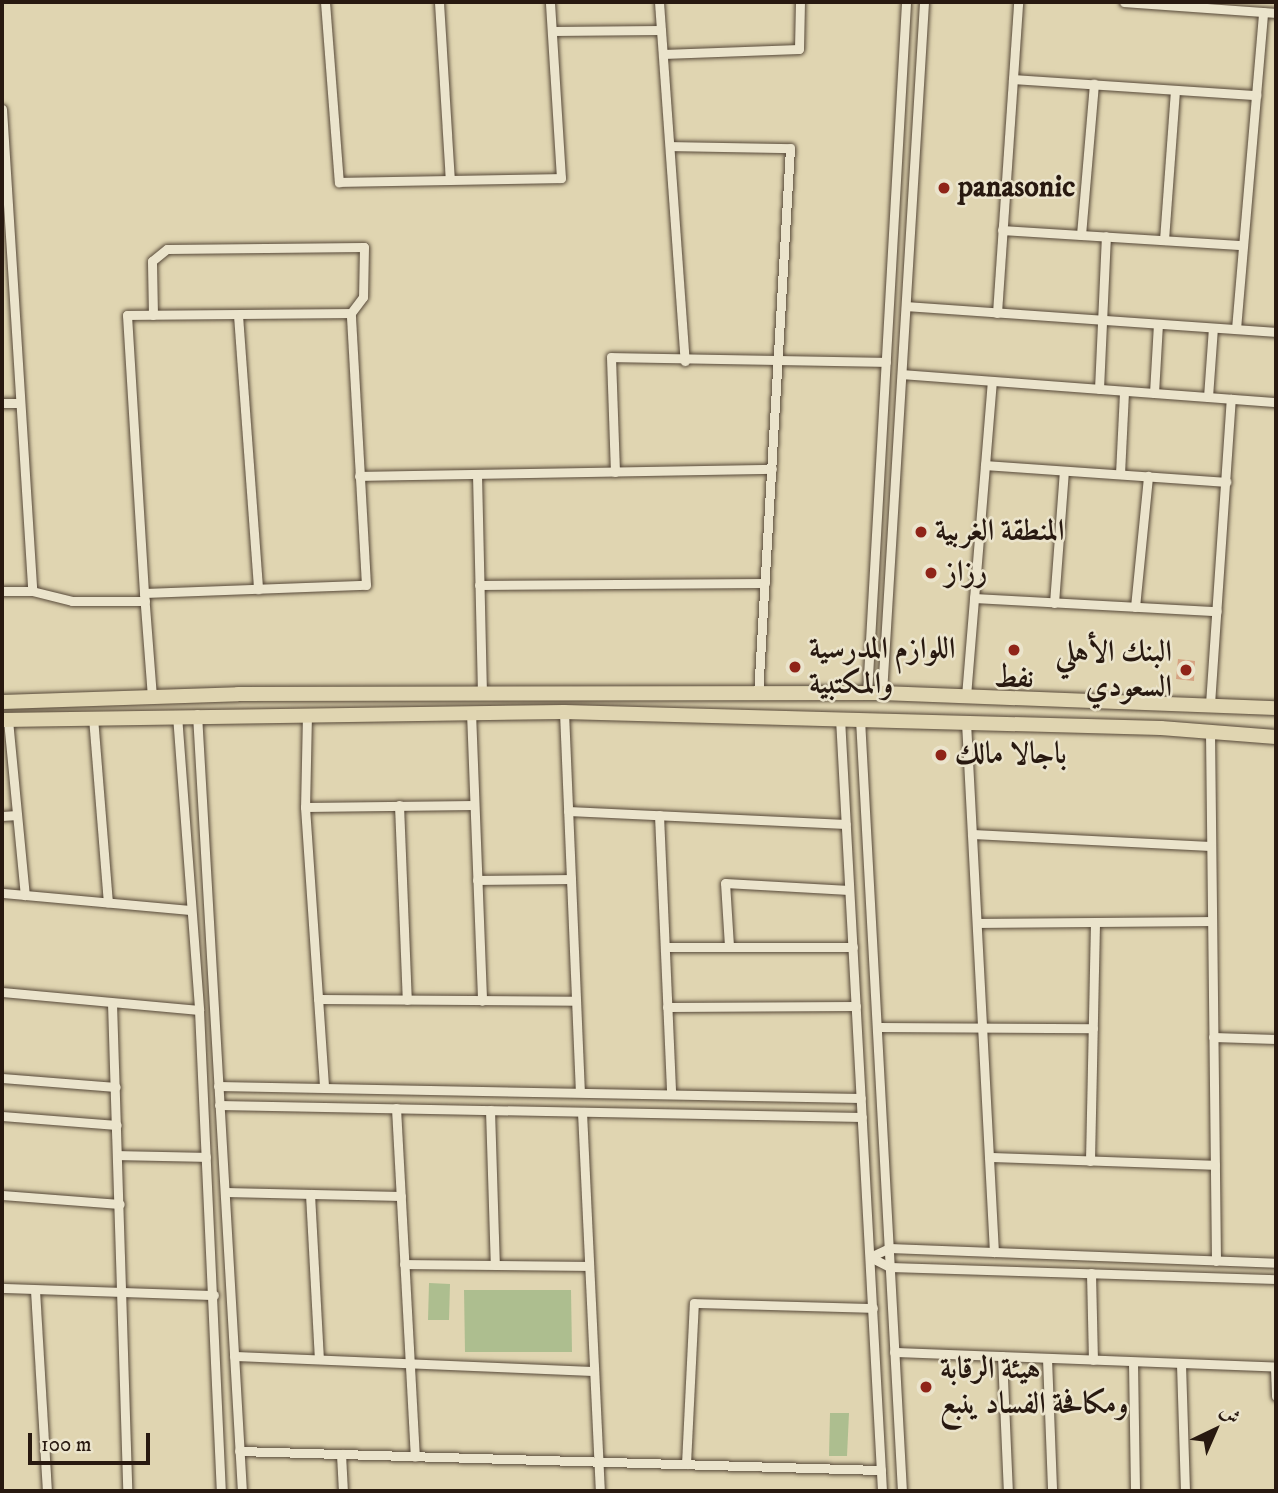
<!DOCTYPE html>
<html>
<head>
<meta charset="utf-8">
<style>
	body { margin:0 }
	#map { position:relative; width:1278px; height:1493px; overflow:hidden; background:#e0d5b1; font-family:"IM FELL DW Pica",Amiri,serif }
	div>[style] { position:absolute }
	.green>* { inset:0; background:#adbe8f }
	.building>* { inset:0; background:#d5a281 }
	.roads { filter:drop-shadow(0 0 2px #564838) drop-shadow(0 0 2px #564838) }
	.minor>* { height:9px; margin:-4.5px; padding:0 4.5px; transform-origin:4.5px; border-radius:4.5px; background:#ebe4cc }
	.primary>* { height:14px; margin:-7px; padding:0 7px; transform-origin:7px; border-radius:7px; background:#e0d5b1 }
	.dots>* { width:19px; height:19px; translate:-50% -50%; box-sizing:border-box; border:4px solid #ebe4cc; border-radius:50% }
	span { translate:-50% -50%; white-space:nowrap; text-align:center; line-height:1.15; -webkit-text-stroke:5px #ebe4cc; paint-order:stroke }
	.poi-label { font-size:30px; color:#281910; font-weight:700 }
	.left { translate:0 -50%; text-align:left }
	.right { translate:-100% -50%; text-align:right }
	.frame { position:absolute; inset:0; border:4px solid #281910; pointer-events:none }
	.north { position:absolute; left:1180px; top:1395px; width:70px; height:70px; -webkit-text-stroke:5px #ebe4cc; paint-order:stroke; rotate:44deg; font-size:19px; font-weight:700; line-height:28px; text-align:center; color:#281910 }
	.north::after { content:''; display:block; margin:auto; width:24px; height:32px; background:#281910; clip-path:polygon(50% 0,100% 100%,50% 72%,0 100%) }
	.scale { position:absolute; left:28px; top:1433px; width:122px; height:32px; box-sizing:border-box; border:4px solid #281910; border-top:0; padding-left:9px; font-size:21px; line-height:24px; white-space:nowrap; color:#281910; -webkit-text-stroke:5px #ebe4cc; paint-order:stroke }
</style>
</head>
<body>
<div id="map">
	<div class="green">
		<i style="clip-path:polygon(429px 1283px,450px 1284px,449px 1320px,428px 1320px)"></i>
		<i style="clip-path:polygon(464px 1290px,571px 1290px,572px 1352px,465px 1352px)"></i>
		<i style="clip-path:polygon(830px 1413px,849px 1413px,847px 1456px,829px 1456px)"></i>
	</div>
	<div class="building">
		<i style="clip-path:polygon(1178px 659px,1195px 661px,1194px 681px,1176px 679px)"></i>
	</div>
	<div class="roads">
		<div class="minor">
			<i style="left:325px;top:2px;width:181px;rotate:85.6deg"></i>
			<i style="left:339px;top:182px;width:222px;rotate:-1deg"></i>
			<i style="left:561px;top:178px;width:176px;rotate:-93.6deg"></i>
			<i style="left:439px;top:2px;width:178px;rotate:86.5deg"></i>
			<i style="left:659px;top:2px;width:360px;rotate:85.9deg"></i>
			<i style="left:1124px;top:2px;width:152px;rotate:4.1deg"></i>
			<i style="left:552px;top:31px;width:109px;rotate:-0.5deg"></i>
			<i style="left:663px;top:54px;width:136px;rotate:-2.1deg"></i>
			<i style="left:799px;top:49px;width:47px;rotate:-88.8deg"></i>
			<i style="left:1013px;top:79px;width:244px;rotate:3.8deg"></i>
			<i style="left:2px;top:109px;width:483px;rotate:86.4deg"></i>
			<i style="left:670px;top:146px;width:120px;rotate:1deg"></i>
			<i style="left:790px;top:148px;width:548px;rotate:93.35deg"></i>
			<i style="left:1002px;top:230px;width:241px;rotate:3.6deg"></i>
			<i style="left:1081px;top:235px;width:152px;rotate:-85.1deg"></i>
			<i style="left:1164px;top:240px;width:150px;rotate:-85.8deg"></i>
			<i style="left:906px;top:306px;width:371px;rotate:4deg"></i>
			<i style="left:997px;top:313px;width:312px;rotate:-86.1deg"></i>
			<i style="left:153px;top:315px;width:54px;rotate:-91.1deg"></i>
			<i style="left:152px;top:261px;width:19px;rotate:-39deg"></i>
			<i style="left:167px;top:249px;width:197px;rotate:-0.6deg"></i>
			<i style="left:364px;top:247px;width:50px;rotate:91.1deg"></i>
			<i style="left:363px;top:297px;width:20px;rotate:127deg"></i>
			<i style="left:238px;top:315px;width:275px;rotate:85.8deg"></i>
			<i style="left:1236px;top:329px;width:318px;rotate:-85.1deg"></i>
			<i style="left:902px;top:374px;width:375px;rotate:4.3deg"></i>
			<i style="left:1099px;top:389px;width:153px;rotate:-87.4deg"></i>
			<i style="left:1154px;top:393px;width:69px;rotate:-86.7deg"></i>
			<i style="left:1208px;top:397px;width:69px;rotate:-85.9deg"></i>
			<i style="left:2px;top:403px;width:17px"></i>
			<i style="left:985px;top:465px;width:242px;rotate:4deg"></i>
			<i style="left:615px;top:472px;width:115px;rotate:-92deg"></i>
			<i style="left:611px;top:357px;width:275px;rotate:1deg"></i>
			<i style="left:477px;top:474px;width:219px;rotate:88.7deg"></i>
			<i style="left:1120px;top:474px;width:83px;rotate:-87.2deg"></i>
			<i style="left:359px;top:476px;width:413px;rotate:-1deg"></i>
			<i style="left:479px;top:585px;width:286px;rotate:-0.4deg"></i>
			<i style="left:2px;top:591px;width:30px"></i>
			<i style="left:32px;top:591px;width:41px;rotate:14deg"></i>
			<i style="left:72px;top:601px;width:73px"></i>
			<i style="left:144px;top:593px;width:222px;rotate:-2.1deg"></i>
			<i style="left:366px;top:585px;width:272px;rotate:-93.2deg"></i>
			<i style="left:351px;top:313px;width:224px;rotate:179.5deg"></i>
			<i style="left:127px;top:315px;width:279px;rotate:86.5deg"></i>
			<i style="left:144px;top:593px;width:103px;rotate:85.6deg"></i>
			<i style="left:974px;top:598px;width:243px;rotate:3.1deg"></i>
			<i style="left:1054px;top:603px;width:132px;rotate:-85.7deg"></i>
			<i style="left:1135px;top:607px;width:132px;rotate:-84.3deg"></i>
			<i style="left:882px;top:693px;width:692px;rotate:-86.52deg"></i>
			<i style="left:867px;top:694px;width:693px;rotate:-86.77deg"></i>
			<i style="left:966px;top:696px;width:316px;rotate:-85.3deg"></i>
			<i style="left:1210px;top:704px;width:306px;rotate:-86.1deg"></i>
			<i style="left:471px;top:712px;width:289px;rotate:87.8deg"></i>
			<i style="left:564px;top:712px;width:380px;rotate:87.6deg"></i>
			<i style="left:197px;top:714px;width:778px;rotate:86.69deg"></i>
			<i style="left:307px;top:714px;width:93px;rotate:91.2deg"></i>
			<i style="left:305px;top:807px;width:281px;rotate:86.1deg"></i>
			<i style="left:177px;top:715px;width:296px;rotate:85.7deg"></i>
			<i style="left:199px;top:1010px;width:482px;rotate:87.4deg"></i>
			<i style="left:93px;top:717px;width:186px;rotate:85.4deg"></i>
			<i style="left:840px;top:718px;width:774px;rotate:86.89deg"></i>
			<i style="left:860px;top:719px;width:773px;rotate:86.89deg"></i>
			<i style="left:8px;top:720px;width:176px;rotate:84.5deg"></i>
			<i style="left:966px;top:722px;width:531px;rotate:86.98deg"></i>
			<i style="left:1210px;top:732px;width:529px;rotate:89.35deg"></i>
			<i style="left:399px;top:805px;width:195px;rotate:87.7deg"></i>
			<i style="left:305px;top:807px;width:169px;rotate:-0.7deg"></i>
			<i style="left:568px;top:811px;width:278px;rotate:2.7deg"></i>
			<i style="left:659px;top:815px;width:279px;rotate:87.5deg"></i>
			<i style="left:2px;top:816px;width:15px;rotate:-4deg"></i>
			<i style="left:972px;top:834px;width:239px;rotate:2.9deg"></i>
			<i style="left:477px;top:880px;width:94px;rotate:-0.6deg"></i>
			<i style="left:2px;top:893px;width:187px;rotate:5.2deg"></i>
			<i style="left:977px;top:923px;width:235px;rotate:-0.5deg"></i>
			<i style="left:729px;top:946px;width:63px;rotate:-93.6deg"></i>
			<i style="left:725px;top:883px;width:124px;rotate:3.2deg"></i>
			<i style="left:665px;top:947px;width:188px"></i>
			<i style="left:2px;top:992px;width:198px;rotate:5.2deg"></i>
			<i style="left:318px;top:999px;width:258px;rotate:0.4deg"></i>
			<i style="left:112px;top:1003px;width:488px;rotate:88.2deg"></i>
			<i style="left:667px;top:1007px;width:189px;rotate:-0.3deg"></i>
			<i style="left:877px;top:1027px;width:216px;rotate:0.3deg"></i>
			<i style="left:1213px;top:1037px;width:63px;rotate:1.8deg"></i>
			<i style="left:2px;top:1078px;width:114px;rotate:4.5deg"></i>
			<i style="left:218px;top:1086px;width:643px;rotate:1.07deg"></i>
			<i style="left:219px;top:1105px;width:643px;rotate:1.07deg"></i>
			<i style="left:396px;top:1108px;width:349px;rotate:86.9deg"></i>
			<i style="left:490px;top:1110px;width:155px;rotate:88.2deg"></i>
			<i style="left:582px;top:1112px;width:379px;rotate:87.3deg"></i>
			<i style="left:2px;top:1116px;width:115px;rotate:4.5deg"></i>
			<i style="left:118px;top:1155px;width:88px;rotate:1.3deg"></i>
			<i style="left:989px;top:1157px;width:226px;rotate:2deg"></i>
			<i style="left:1090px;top:1161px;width:239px;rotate:-88.8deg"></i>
			<i style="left:225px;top:1192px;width:176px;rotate:1.3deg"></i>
			<i style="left:310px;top:1194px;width:165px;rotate:86.9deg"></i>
			<i style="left:2px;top:1195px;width:118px;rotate:4.4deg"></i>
			<i style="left:870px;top:1257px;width:22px;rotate:27deg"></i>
			<i style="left:890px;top:1267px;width:386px;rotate:1.8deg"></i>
			<i style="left:870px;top:1257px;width:21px;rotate:-25deg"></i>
			<i style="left:889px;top:1248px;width:387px;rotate:2.2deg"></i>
			<i style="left:404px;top:1264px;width:185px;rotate:0.6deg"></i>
			<i style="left:1091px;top:1273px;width:87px;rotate:88.7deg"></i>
			<i style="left:2px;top:1288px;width:212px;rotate:1.9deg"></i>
			<i style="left:35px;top:1290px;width:201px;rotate:86.6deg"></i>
			<i style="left:894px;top:1352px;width:382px;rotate:2.2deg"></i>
			<i style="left:234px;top:1356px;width:360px;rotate:2.4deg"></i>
			<i style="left:1002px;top:1356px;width:135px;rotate:87.5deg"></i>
			<i style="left:1047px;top:1358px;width:133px;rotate:87.8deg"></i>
			<i style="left:1133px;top:1362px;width:129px;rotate:89.1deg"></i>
			<i style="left:1181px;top:1364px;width:127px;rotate:88.2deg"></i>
			<i style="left:1275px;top:1367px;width:29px;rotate:88deg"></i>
			<i style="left:239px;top:1451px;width:642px;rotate:1.7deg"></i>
			<i style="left:341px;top:1454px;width:37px;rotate:87deg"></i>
			<i style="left:686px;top:1464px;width:161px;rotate:-87.2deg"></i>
			<i style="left:694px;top:1303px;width:179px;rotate:1.6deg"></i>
		</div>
		<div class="primary">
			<i style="left:2px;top:702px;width:236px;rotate:-1.9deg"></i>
			<i style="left:238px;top:694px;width:644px;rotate:-0.09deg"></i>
			<i style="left:882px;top:693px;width:394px;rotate:2.2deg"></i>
			<i style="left:2px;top:720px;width:562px;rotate:-0.82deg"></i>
			<i style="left:564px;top:712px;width:597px;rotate:1.54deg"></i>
			<i style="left:1161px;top:728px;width:115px;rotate:4.5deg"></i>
		</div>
	</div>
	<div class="dots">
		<i style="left:944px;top:188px;background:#8f2418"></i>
		<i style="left:921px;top:532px;background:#8f2418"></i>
		<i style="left:931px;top:573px;background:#8f2418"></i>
		<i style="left:1014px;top:650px;background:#8f2418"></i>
		<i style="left:795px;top:667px;background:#8f2418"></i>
		<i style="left:1186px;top:670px;background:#8f2418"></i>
		<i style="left:941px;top:755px;background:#8f2418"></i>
		<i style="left:926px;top:1387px;background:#8f2418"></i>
	</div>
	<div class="poi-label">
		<span class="left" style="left:958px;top:188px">panasonic</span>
		<span class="left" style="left:935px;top:532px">المنطقة الغربية</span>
		<span class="left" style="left:945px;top:573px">رزاز</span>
		<span class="left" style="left:809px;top:667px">اللوازم المدرسية<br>والمكتبية</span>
		<span class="right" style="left:1172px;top:670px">البنك الأهلي<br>السعودي</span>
		<span style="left:1014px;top:679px">نفط</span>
		<span class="left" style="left:955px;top:755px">باجالا مالك</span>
		<span class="left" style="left:940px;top:1387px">هيئة الرقابة<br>ومكافحة الفساد ينبع</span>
	</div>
	<div class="frame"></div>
	<div class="north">ش</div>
	<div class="scale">100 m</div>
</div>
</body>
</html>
